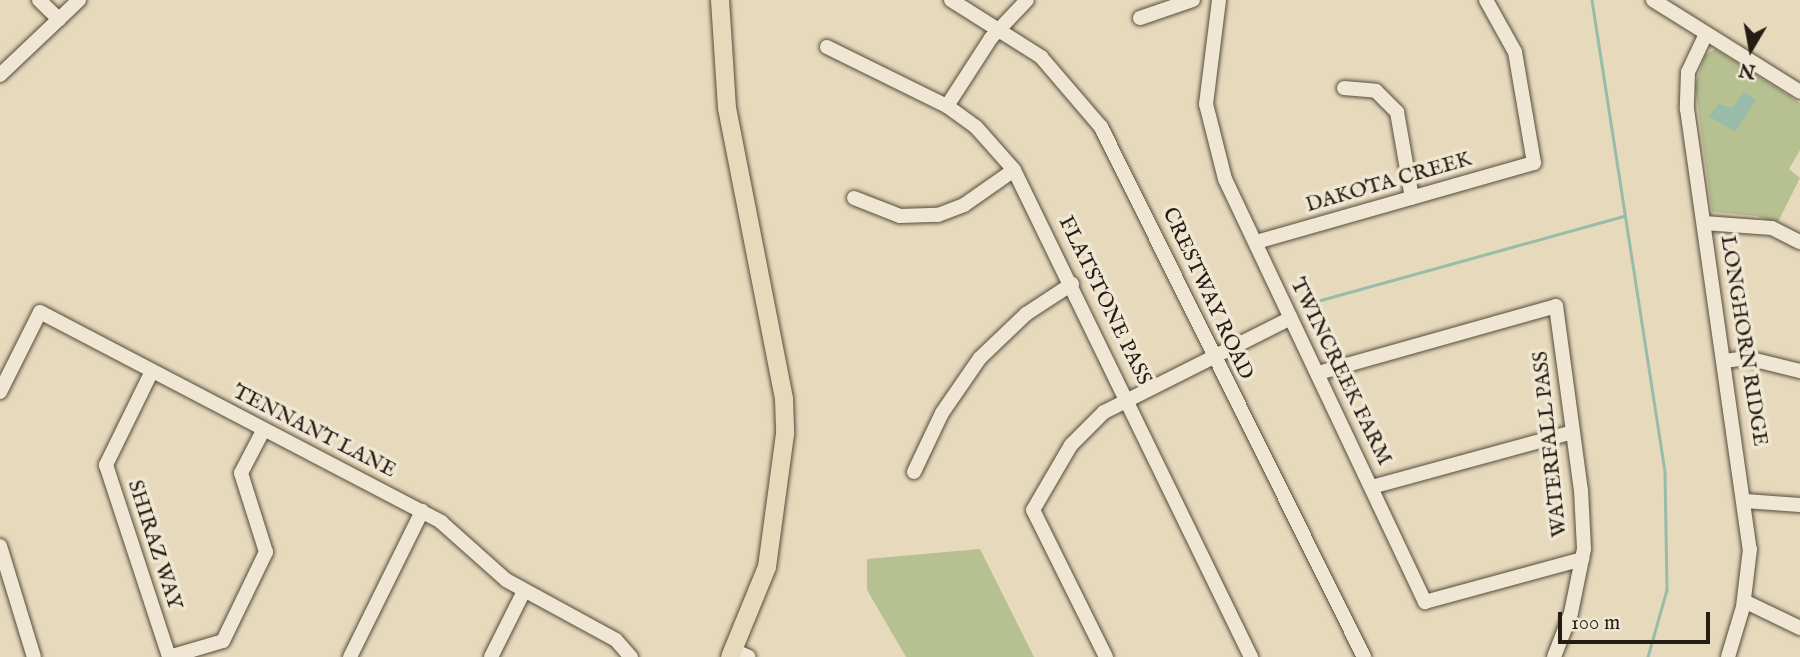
<!DOCTYPE html>
<html>
<head>
<meta charset="utf-8">
<style>
	body { margin:0 }
	#map { position:relative; width:1800px; height:657px; overflow:hidden; background:#e7dabc; font-family:"IM FELL English",serif }
	div>[style] { position:absolute }
	.green>* { inset:0; background:#b6c091 }
	.water>* { inset:0; background:#98bbaa }
	.stream>* { height:2.5px; margin:-1.25px; padding:0 1.25px; transform-origin:1.25px; border-radius:1.25px; background:#98bbaa }
	.roads { filter:drop-shadow(0 0 2px #564c3e) drop-shadow(0 0 2px #564c3e) }
	.minor>* { height:14px; margin:-7px; padding:0 7px; transform-origin:7px; border-radius:7px; background:#efe7d3 }
	.major>* { height:18px; margin:-9px; padding:0 9px; transform-origin:9px; border-radius:9px; background:#e7dabc }
	span { translate:-50% -50%; white-space:nowrap; text-align:center; line-height:1.15; -webkit-text-stroke:7px #efe7d3; paint-order:stroke }
	.street-label { font-size:21px; color:#251d14 }
	.north { position:absolute; left:1716px; top:14px; width:70px; height:70px; -webkit-text-stroke:5px #efe7d3; paint-order:stroke; rotate:190deg; font-size:19px; font-weight:700; line-height:28px; text-align:center; color:#251d14 }
	.north::after { content:''; display:block; margin:auto; width:24px; height:32px; background:#251d14; clip-path:polygon(50% 0,100% 100%,50% 72%,0 100%) }
	.scale { position:absolute; left:1558px; top:612px; width:152px; height:32px; box-sizing:border-box; border:4px solid #251d14; border-top:0; padding-left:9px; font-size:21px; line-height:24px; white-space:nowrap; color:#251d14; -webkit-text-stroke:5px #efe7d3; paint-order:stroke }
</style>
</head>
<body>
<div id="map">
	<div class="green">
		<i style="clip-path:polygon(1715px 49px,1800px 103px,1800px 150px,1789px 169px,1800px 178px,1777px 224px,1757px 216px,1712px 212px,1695px 86px,1705px 55px)"></i>
		<i style="clip-path:polygon(980px 549px,1034px 657px,906px 657px,867px 590px,867px 559px)"></i>
	</div>
	<div class="water">
		<i style="clip-path:polygon(1744px 92px,1756px 100px,1735px 132px,1709px 116px,1718px 104px,1733px 108px)"></i>
	</div>
	<div class="stream">
		<i style="left:1592px;top:0;width:479px;rotate:81.2deg"></i>
		<i style="left:1665px;top:473px;width:117px;rotate:89deg"></i>
		<i style="left:1667px;top:590px;width:70px;rotate:105.8deg"></i>
		<i style="left:1310px;top:303px;width:326px;rotate:-15.5deg"></i>
	</div>
	<div class="roads">
		<div class="minor">
			<i style="left:39px;top:0;width:28px;rotate:44deg"></i>
			<i style="left:951px;top:0;width:107px;rotate:32.3deg"></i>
			<i style="left:1041px;top:57px;width:92px;rotate:49.4deg"></i>
			<i style="left:1101px;top:127px;width:592px;rotate:63.61deg"></i>
			<i style="left:1219px;top:0;width:105px;rotate:97.1deg"></i>
			<i style="left:1206px;top:104px;width:77px;rotate:75.8deg"></i>
			<i style="left:1225px;top:179px;width:468px;rotate:64.7deg"></i>
			<i style="left:1425px;top:602px;width:163px;rotate:-15.3deg"></i>
			<i style="left:1653px;top:0;width:173px;rotate:32deg"></i>
			<i style="left:1140px;top:18px;width:56px;rotate:-18.8deg"></i>
			<i style="left:1706px;top:34px;width:42px;rotate:115.3deg"></i>
			<i style="left:1688px;top:72px;width:37px;rotate:92deg"></i>
			<i style="left:1687px;top:109px;width:444px;rotate:81.9deg"></i>
			<i style="left:1750px;top:549px;width:58px;rotate:96.9deg"></i>
			<i style="left:1743px;top:607px;width:52px;rotate:106.7deg"></i>
			<i style="left:827px;top:47px;width:134px;rotate:26.2deg"></i>
			<i style="left:947px;top:106px;width:36px;rotate:36deg"></i>
			<i style="left:976px;top:127px;width:57px;rotate:48.5deg"></i>
			<i style="left:1014px;top:170px;width:542px;rotate:64.05deg"></i>
			<i style="left:0;top:75px;width:109px;rotate:-43.5deg"></i>
			<i style="left:1344px;top:88px;width:32px;rotate:5deg"></i>
			<i style="left:1376px;top:91px;width:30px;rotate:45deg"></i>
			<i style="left:1397px;top:112px;width:87px;rotate:80.1deg"></i>
			<i style="left:947px;top:106px;width:81px;rotate:-57.1deg"></i>
			<i style="left:991px;top:38px;width:52px;rotate:-46.5deg"></i>
			<i style="left:854px;top:198px;width:49px;rotate:21.4deg"></i>
			<i style="left:900px;top:216px;width:38px;rotate:-2deg"></i>
			<i style="left:938px;top:215px;width:28px;rotate:-21deg"></i>
			<i style="left:964px;top:205px;width:61px;rotate:-35deg"></i>
			<i style="left:1704px;top:223px;width:68px;rotate:4.2deg"></i>
			<i style="left:1772px;top:228px;width:31px;rotate:27deg"></i>
			<i style="left:1256px;top:242px;width:289px;rotate:-15.9deg"></i>
			<i style="left:1534px;top:163px;width:113px;rotate:-99.7deg"></i>
			<i style="left:1515px;top:52px;width:60px;rotate:-119.1deg"></i>
			<i style="left:1725px;top:361px;width:22px;rotate:-8deg"></i>
			<i style="left:1747px;top:358px;width:55px;rotate:13.8deg"></i>
			<i style="left:152px;top:371px;width:105px;rotate:116.1deg"></i>
			<i style="left:106px;top:465px;width:202px;rotate:71.8deg"></i>
			<i style="left:1318px;top:373px;width:247px;rotate:-15.7deg"></i>
			<i style="left:1556px;top:306px;width:186px;rotate:82.3deg"></i>
			<i style="left:1581px;top:490px;width:59px;rotate:87.1deg"></i>
			<i style="left:1584px;top:549px;width:65px;rotate:101.5deg"></i>
			<i style="left:1571px;top:613px;width:47px;rotate:111.1deg"></i>
			<i style="left:0;top:392px;width:89px;rotate:-63.4deg"></i>
			<i style="left:40px;top:312px;width:453px;rotate:27.6deg"></i>
			<i style="left:441px;top:522px;width:87px;rotate:41.7deg"></i>
			<i style="left:506px;top:580px;width:125px;rotate:28.6deg"></i>
			<i style="left:616px;top:640px;width:23px;rotate:49deg"></i>
			<i style="left:914px;top:472px;width:65px;rotate:-64.6deg"></i>
			<i style="left:942px;top:413px;width:67px;rotate:-55.4deg"></i>
			<i style="left:980px;top:358px;width:64px;rotate:-43.7deg"></i>
			<i style="left:1026px;top:314px;width:55px;rotate:-33.1deg"></i>
			<i style="left:1372px;top:487px;width:208px;rotate:-15.3deg"></i>
			<i style="left:1745px;top:501px;width:55px;rotate:4.2deg"></i>
			<i style="left:0;top:546px;width:116px;rotate:73deg"></i>
			<i style="left:1744px;top:601px;width:62px;rotate:25.7deg"></i>
			<i style="left:733px;top:650px;width:17px;rotate:24deg"></i>
			<i style="left:169px;top:657px;width:56px;rotate:-16.5deg"></i>
			<i style="left:223px;top:641px;width:99px;rotate:-64.2deg"></i>
			<i style="left:266px;top:552px;width:83px;rotate:-107.6deg"></i>
			<i style="left:241px;top:473px;width:47px;rotate:-62.4deg"></i>
			<i style="left:350px;top:657px;width:163px;rotate:-63.7deg"></i>
			<i style="left:491px;top:657px;width:74px;rotate:-63.4deg"></i>
			<i style="left:1106px;top:657px;width:164px;rotate:-116.4deg"></i>
			<i style="left:1033px;top:510px;width:75px;rotate:-59.7deg"></i>
			<i style="left:1071px;top:445px;width:47px;rotate:-45deg"></i>
			<i style="left:1104px;top:412px;width:209px;rotate:-26.7deg"></i>
		</div>
		<div class="major">
			<i style="left:720px;top:0;width:108px;rotate:86.3deg"></i>
			<i style="left:727px;top:108px;width:297px;rotate:78.9deg"></i>
			<i style="left:784px;top:399px;width:35px;rotate:88deg"></i>
			<i style="left:785px;top:434px;width:134px;rotate:97.7deg"></i>
			<i style="left:767px;top:567px;width:97px;rotate:112.3deg"></i>
		</div>
	</div>
	<div class="street-label">
		<span style="left:1389px;top:183px;rotate:-16deg">DAKOTA CREEK</span>
		<span style="left:1207px;top:294px;rotate:65deg">CRESTWAY ROAD</span>
		<span style="left:1104px;top:301px;rotate:64deg">FLATSTONE PASS</span>
		<span style="left:1743px;top:341px;rotate:81deg">LONGHORN RIDGE</span>
		<span style="left:1340px;top:372px;rotate:64deg">TWINCREEK FARM</span>
		<span style="left:314px;top:432px;rotate:27deg">TENNANT LANE</span>
		<span style="left:1551px;top:444px;rotate:-96deg">WATERFALL PASS</span>
		<span style="left:154px;top:545px;rotate:72deg">SHIRAZ WAY</span>
	</div>
	<div class="north">N</div>
	<div class="scale">100 m</div>
</div>
</body>
</html>
